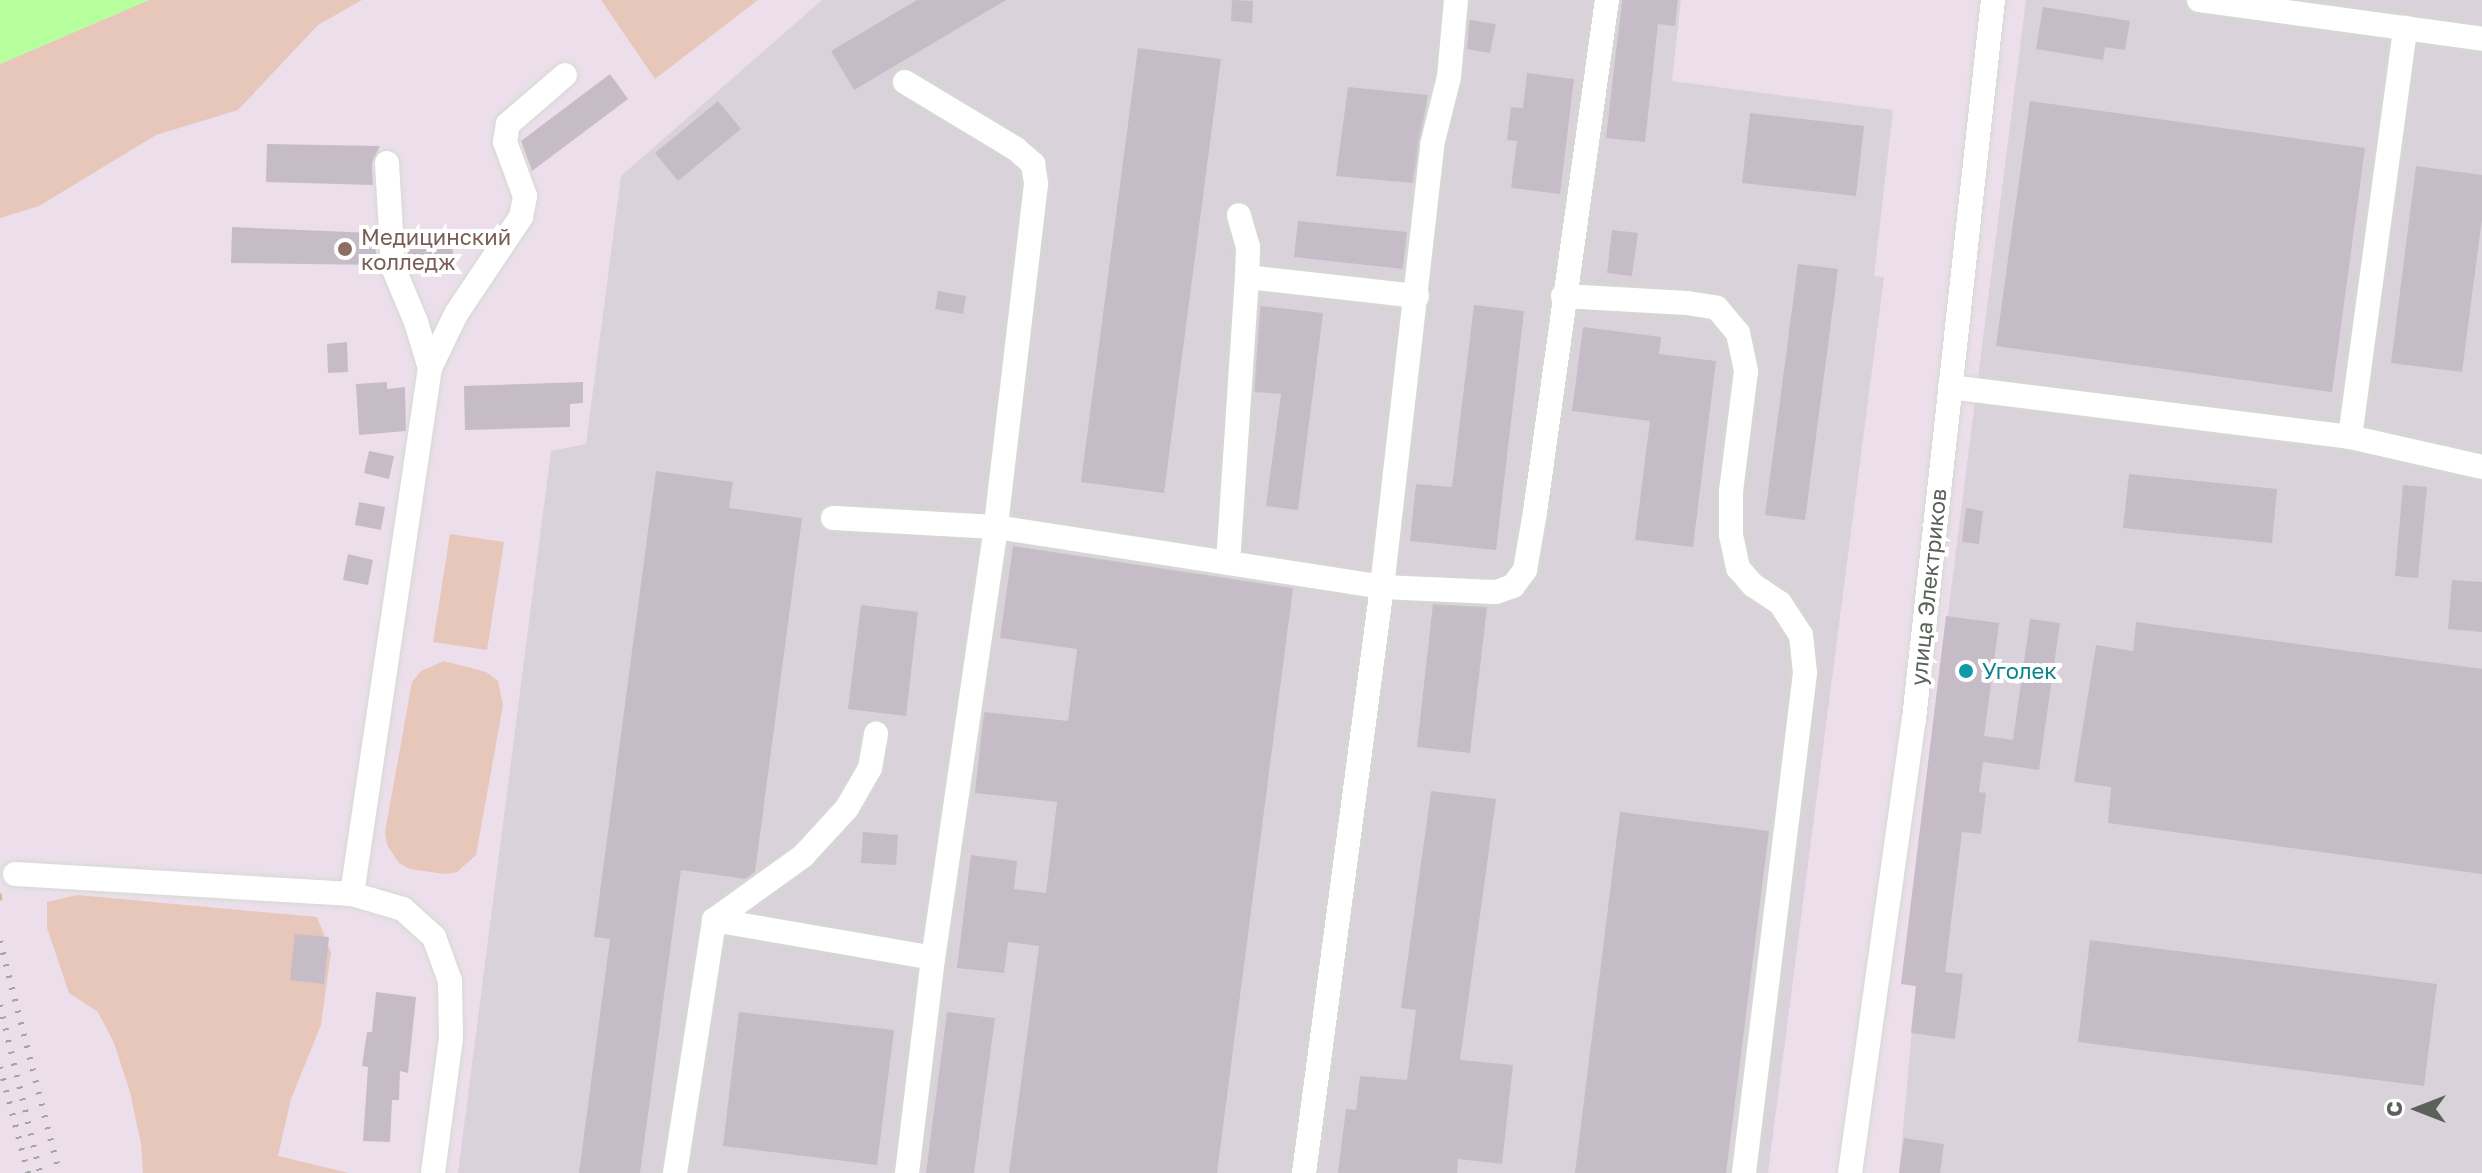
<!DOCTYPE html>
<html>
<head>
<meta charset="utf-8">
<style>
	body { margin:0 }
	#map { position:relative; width:2482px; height:1173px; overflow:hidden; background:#ecdfeb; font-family:"Golos Text",sans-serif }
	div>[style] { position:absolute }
	.industrial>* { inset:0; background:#dad2da }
	.green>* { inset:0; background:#e6c7ba }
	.water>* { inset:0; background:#b7ff9c }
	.building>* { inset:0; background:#c6bcc7 }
	.path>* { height:3px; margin-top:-1.5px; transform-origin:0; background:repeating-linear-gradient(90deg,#d3ba99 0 8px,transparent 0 12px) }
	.roads { filter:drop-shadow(0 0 2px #d3dad2) drop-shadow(0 0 2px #d3dad2) }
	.minor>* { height:24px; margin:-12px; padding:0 12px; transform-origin:12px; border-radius:12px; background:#fff }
	.rail>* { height:6px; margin-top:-3px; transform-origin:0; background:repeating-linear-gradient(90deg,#a2a5a2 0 2px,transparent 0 12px) }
	.dots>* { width:22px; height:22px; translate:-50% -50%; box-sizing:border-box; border:4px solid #fff; border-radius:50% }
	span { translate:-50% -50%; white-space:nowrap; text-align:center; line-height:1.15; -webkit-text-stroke:8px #fff; paint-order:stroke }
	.education-label { font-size:22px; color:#785e54 }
	.left { translate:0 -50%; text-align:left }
	.street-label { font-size:22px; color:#596158 }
	.culture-label { font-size:22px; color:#0d838f }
	.north { position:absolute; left:2378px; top:1069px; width:80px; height:80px; -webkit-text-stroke:6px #fff; paint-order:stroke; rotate:270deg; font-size:22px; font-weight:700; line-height:32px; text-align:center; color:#596158 }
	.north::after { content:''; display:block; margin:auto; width:28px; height:36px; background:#596158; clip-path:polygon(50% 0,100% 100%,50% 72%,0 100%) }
</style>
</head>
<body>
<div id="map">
	<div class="industrial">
		<i style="clip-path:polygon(822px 0,1681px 0,1672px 81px,1893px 110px,1874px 276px,1884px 277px,1768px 1173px,458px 1173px,551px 451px,586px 444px,621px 176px)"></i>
		<i style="clip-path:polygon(2026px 0,2482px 0,2482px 1173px,1899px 1173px,1916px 986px,1901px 984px)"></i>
	</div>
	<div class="green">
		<i style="clip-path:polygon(149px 0,362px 0,318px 25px,238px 110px,156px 135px,39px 206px,0 218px,0 64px)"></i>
		<i style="clip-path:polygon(601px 0,758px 0,655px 79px)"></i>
		<i style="clip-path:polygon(450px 534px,504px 542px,487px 650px,433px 642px)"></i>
		<i style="clip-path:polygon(444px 661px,486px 672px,498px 681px,503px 705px,476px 855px,457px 872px,445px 874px,410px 869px,399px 863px,387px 845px,385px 832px,412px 682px,421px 671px)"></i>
		<i style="clip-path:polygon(77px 895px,317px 917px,331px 952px,321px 1025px,291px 1099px,278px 1156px,349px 1173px,143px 1173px,141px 1144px,130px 1092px,114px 1043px,98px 1012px,69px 993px,47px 928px,47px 902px)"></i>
	</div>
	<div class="water">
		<i style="clip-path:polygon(0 0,149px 0,0 64px)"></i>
	</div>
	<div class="building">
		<i style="clip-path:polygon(917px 0,1006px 0,854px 90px,831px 51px)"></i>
		<i style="clip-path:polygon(1232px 0,1253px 1px,1252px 23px,1231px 21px)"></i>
		<i style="clip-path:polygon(1622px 0,1678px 0,1675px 26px,1658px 24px,1645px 142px,1606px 138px)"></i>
		<i style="clip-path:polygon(2043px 7px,2130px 21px,2125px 50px,2105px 47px,2103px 60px,2036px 49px)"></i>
		<i style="clip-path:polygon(1469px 20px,1496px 24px,1490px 53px,1467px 49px)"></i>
		<i style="clip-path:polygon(1138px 48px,1221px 59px,1164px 493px,1081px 482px)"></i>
		<i style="clip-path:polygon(1527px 73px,1574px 79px,1560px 194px,1511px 188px,1517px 141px,1507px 140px,1511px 107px,1523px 108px)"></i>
		<i style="clip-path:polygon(610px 74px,628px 99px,532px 171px,521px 141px)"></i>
		<i style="clip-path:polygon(1348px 87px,1428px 95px,1413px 183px,1336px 176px)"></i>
		<i style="clip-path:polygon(718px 101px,741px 129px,678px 181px,655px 153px)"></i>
		<i style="clip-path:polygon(2030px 101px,2365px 148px,2332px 392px,1996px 346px)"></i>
		<i style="clip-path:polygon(1750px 113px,1864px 126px,1856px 196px,1742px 183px)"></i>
		<i style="clip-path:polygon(267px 144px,380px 146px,372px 163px,373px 185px,266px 182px)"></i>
		<i style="clip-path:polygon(2416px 166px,2482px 175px,2482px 218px,2462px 372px,2391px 363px)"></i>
		<i style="clip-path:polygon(1298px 221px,1407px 232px,1403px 269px,1294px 257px)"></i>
		<i style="clip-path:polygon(232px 227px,373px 233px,378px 265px,231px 263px)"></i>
		<i style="clip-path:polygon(1612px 230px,1638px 233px,1632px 276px,1607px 273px)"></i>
		<i style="clip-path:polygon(451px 233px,453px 254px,408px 261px,406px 239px)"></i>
		<i style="clip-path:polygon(1798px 264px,1838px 269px,1805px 520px,1765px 515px)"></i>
		<i style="clip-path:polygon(938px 291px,966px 296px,963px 314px,935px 309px)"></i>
		<i style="clip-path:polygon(1474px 305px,1524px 311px,1496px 550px,1410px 541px,1416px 484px,1452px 487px)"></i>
		<i style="clip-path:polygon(1260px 306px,1323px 313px,1298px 510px,1266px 506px,1281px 394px,1254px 392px)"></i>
		<i style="clip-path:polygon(1583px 327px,1661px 337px,1659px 354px,1716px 361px,1693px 547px,1635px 540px,1650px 421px,1572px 411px)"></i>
		<i style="clip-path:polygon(347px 342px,348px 372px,328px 373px,327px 344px)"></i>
		<i style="clip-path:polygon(387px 382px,387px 389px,405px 387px,406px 431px,359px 435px,356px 384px)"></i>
		<i style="clip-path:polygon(583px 382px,583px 403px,570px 404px,570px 427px,465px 430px,464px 386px)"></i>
		<i style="clip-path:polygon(369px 451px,394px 456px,389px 479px,364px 473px)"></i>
		<i style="clip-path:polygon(656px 471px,733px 482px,729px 508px,802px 518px,755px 872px,746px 879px,681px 870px,640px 1173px,579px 1173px,610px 939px,594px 937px)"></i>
		<i style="clip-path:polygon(2129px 474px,2277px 489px,2272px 543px,2123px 528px)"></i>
		<i style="clip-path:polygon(2403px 485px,2427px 487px,2418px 578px,2395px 576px)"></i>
		<i style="clip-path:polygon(359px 502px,385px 507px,381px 530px,355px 525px)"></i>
		<i style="clip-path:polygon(1966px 508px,1983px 511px,1979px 544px,1962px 542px)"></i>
		<i style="clip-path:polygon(1013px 546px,1293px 588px,1217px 1173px,1009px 1173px,1039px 946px,1008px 942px,1004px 973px,957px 968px,971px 855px,1017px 861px,1014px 889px,1046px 893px,1057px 802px,975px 793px,982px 728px,984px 712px,1068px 721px,1077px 649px,1000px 638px)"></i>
		<i style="clip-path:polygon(348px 554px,373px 560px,368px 585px,343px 580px)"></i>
		<i style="clip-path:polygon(2452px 580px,2482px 582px,2482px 632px,2448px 629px)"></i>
		<i style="clip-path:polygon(1433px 604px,1487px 607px,1470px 753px,1417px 747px)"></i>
		<i style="clip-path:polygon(861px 605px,918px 612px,906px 716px,848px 709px)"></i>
		<i style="clip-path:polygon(1946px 616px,1999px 623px,1984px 736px,2013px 740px,2030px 619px,2060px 623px,2039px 770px,1983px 762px,1979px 792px,1986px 793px,1981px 834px,1962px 832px,1945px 972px,1963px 974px,1955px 1039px,1911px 1033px,1916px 986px,1901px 984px)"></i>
		<i style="clip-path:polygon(2136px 622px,2482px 669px,2482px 874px,2108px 823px,2111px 787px,2074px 782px,2096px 645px,2133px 651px)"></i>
		<i style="clip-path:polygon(1431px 791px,1496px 799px,1460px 1060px,1513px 1065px,1502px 1164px,1458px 1159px,1457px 1173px,1338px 1173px,1346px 1109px,1356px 1110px,1360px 1076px,1407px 1080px,1416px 1010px,1401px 1008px)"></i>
		<i style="clip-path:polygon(1620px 812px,1769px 831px,1726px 1173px,1575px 1173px)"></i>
		<i style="clip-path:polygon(863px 832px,898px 835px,896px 865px,861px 863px)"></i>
		<i style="clip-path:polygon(295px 934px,329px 937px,324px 984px,290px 980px)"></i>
		<i style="clip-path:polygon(2090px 940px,2437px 984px,2424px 1086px,2078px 1042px)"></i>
		<i style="clip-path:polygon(376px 992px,416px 997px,408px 1073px,400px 1071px,399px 1100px,392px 1100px,390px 1142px,363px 1141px,368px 1067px,362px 1066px,367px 1032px,372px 1032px)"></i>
		<i style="clip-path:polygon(739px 1012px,894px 1030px,877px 1165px,723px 1146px)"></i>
		<i style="clip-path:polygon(947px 1012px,995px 1018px,974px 1173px,926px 1173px)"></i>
		<i style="clip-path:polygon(1904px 1138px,1944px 1144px,1940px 1173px,1899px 1173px)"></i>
	</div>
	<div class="path">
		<i style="left:0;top:893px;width:7px;rotate:82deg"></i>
	</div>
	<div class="roads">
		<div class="minor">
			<i style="left:2199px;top:0;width:286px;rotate:7.8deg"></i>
			<i style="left:905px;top:82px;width:130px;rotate:31.1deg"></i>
			<i style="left:1016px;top:149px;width:23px;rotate:41deg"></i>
			<i style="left:1033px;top:164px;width:20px;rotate:81deg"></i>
			<i style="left:1036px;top:184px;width:345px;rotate:96.7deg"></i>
			<i style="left:996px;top:527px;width:436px;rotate:98.3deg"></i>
			<i style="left:933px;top:958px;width:217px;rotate:96.9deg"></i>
			<i style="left:387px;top:163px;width:104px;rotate:86.7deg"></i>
			<i style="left:393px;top:267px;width:60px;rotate:67.3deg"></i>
			<i style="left:416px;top:322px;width:48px;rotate:73.1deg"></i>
			<i style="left:1247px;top:277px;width:171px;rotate:6.4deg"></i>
			<i style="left:1563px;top:296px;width:124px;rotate:3.2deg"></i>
			<i style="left:1687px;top:303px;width:30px;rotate:9deg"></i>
			<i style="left:1717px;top:308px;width:33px;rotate:50deg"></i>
			<i style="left:1738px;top:333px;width:39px;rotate:78deg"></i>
			<i style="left:1746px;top:371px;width:121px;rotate:97.1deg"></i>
			<i style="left:1731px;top:491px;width:44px;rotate:90deg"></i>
			<i style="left:1731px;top:535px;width:34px;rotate:78deg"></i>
			<i style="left:1738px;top:568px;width:23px;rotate:49deg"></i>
			<i style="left:1753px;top:585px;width:32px;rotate:34deg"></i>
			<i style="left:1780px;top:603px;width:38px;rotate:57deg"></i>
			<i style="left:1801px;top:635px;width:38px;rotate:84deg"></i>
			<i style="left:1805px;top:673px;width:504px;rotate:96.96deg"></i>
			<i style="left:1950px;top:387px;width:403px;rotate:7.1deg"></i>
			<i style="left:2350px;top:437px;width:413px;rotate:-82.3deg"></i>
			<i style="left:2350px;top:437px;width:135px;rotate:12.8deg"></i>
			<i style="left:833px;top:518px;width:163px;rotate:3.2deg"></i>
			<i style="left:996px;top:527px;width:391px;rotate:8.8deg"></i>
			<i style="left:1382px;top:587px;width:114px;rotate:2.5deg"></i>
			<i style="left:1496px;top:592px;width:18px;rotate:-19deg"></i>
			<i style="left:1513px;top:586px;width:20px;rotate:-53deg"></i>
			<i style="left:1525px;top:570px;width:59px;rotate:-80.2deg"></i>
			<i style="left:1535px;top:512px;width:517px;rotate:-82deg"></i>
			<i style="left:1228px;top:563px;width:287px;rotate:-86.2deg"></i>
			<i style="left:1247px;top:277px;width:30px;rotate:-88deg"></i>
			<i style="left:1248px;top:247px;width:33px;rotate:-106deg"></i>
			<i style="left:15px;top:874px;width:338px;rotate:3.4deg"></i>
			<i style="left:352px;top:894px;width:532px;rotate:-81.57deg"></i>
			<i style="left:430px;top:368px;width:60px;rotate:-64.3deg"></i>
			<i style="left:456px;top:314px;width:117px;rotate:-56.2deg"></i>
			<i style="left:521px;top:217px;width:21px;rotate:-79deg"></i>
			<i style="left:525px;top:196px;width:58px;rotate:-110.3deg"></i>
			<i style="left:505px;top:142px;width:18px;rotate:-81deg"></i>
			<i style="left:508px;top:124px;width:75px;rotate:-40.7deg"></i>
			<i style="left:352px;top:894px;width:53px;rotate:16.4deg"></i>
			<i style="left:403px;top:909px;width:42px;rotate:42.1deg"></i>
			<i style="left:434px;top:937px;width:47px;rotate:70deg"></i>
			<i style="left:450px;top:981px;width:57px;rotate:89deg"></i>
			<i style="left:451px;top:1038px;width:136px;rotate:97.6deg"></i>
			<i style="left:714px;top:920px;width:222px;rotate:9.8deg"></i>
			<i style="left:675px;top:1173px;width:256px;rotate:-81.2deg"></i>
			<i style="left:714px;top:920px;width:110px;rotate:-35.7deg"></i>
			<i style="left:803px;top:856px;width:65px;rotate:-47.5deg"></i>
			<i style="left:847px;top:808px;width:46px;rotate:-60.1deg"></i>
			<i style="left:870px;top:768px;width:35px;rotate:-80deg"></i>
			<i style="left:1304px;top:1173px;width:591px;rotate:-82.42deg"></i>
			<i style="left:1382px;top:587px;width:445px;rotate:-83.5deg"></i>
			<i style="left:1432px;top:145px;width:70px;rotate:-76deg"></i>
			<i style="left:1449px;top:77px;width:77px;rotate:-84.8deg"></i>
			<i style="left:1850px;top:1173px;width:458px;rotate:-82deg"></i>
			<i style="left:1914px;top:719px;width:723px;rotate:-83.73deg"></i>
		</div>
	</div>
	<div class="rail">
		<i style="left:0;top:941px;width:239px;rotate:75.7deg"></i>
		<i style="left:0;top:1005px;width:173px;rotate:76.6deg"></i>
		<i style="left:0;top:1067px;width:110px;rotate:75.2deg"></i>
	</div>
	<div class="dots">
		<i style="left:345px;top:249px;background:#8d6e63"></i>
		<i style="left:1966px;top:671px;background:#0f9aa8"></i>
	</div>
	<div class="education-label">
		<span class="left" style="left:361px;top:249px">Медицинский<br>колледж</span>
	</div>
	<div class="street-label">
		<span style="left:1928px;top:587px;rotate:-84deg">улица Электриков</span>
	</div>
	<div class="culture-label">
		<span class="left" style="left:1982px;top:671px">Уголек</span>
	</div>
	<div class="north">С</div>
</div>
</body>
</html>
